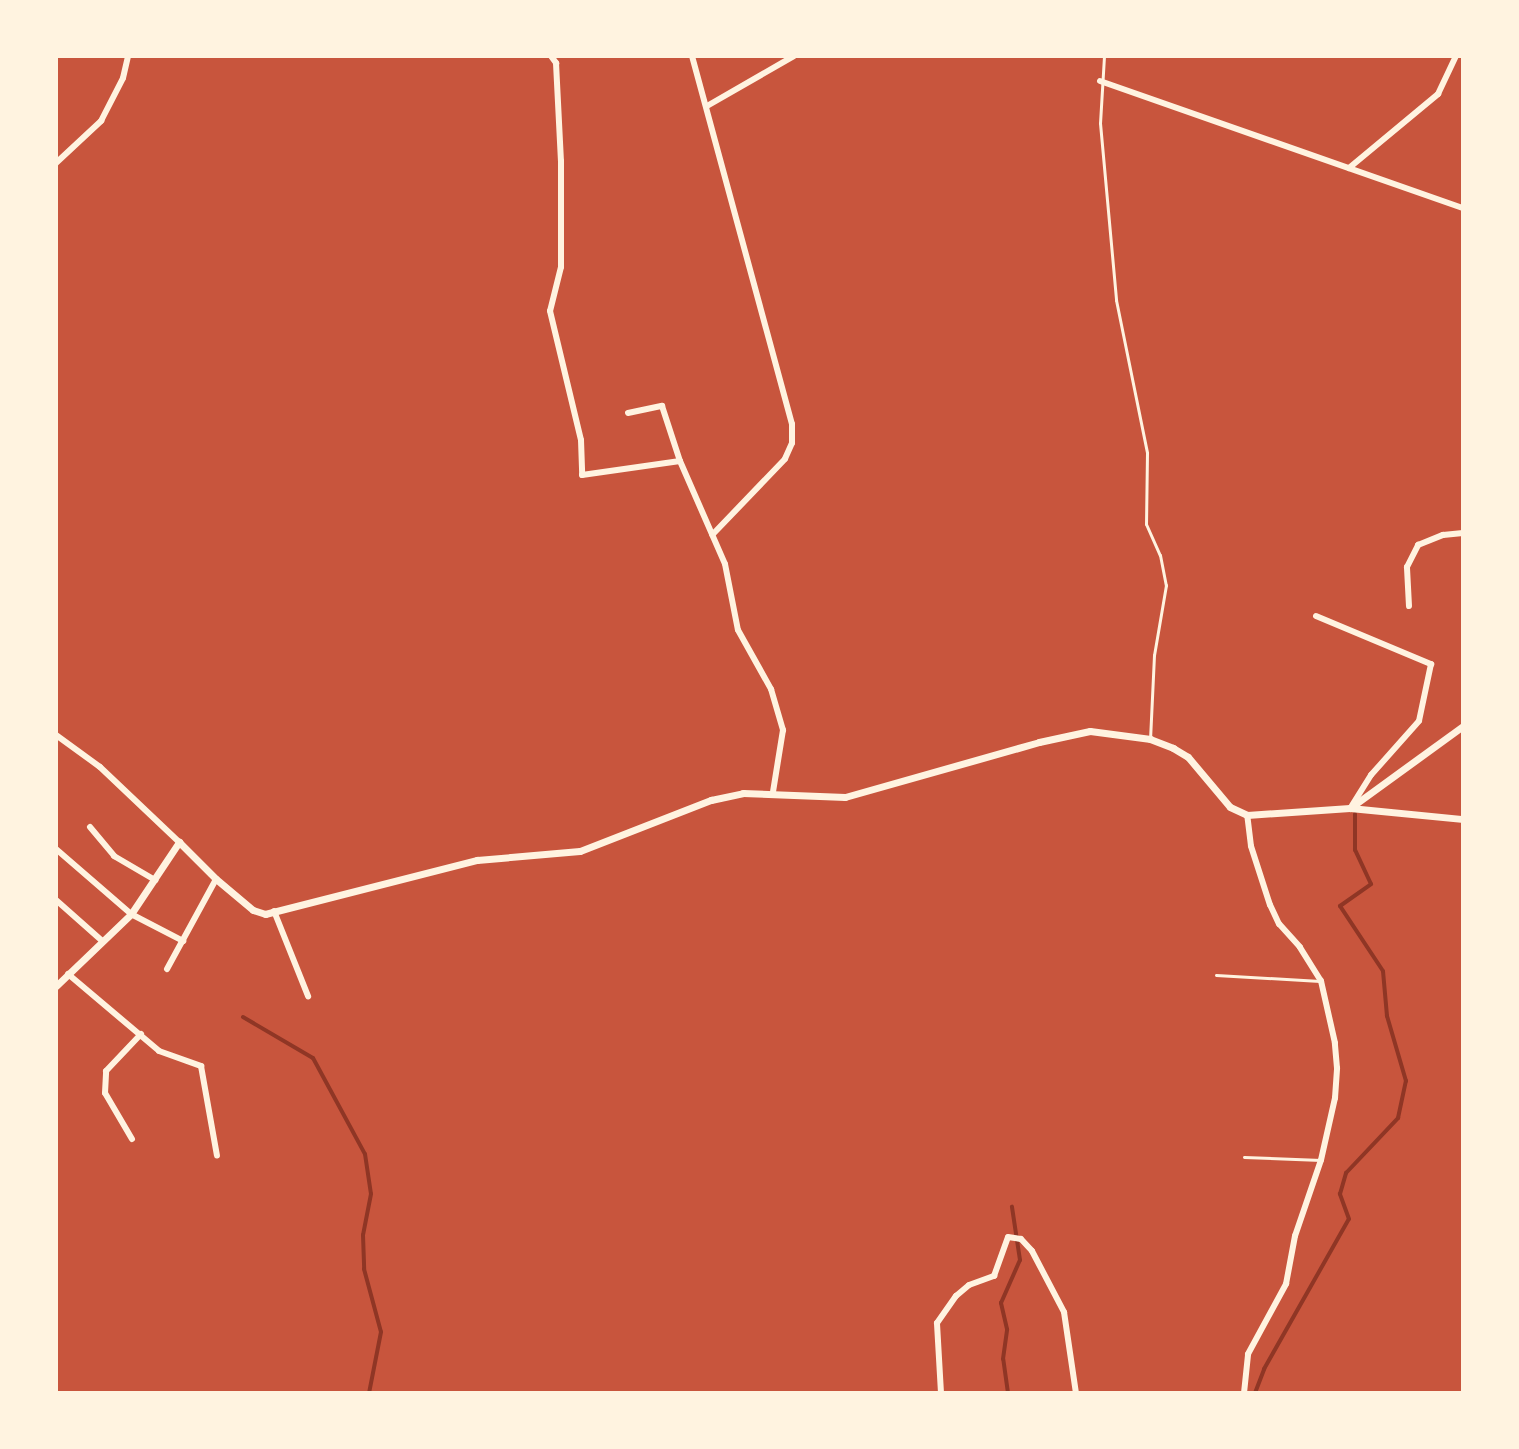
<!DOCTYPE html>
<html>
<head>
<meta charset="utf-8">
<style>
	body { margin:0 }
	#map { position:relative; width:1519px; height:1449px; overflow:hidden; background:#c8553d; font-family:Quicksand,sans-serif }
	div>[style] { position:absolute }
	.stream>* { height:4px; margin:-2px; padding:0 2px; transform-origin:2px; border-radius:2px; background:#8f3625 }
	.service>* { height:3px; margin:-1.5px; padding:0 1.5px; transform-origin:1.5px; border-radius:1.5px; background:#fff3e0 }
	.minor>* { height:6px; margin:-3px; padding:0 3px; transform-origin:3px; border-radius:3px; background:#fff3e0 }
	.tertiary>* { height:7px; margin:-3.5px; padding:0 3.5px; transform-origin:3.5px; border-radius:3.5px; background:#fff3e0 }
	span { translate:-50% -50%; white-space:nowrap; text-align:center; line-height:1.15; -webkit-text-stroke:6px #fff3e0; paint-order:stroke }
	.frame { position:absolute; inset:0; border:58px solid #fff3e0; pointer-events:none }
</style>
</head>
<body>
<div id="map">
	<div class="stream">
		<i style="left:243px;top:1017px;width:81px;rotate:30.4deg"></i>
		<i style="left:313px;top:1058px;width:109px;rotate:61.6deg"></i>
		<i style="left:365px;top:1154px;width:40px;rotate:81.5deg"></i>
		<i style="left:371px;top:1194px;width:42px;rotate:101deg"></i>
		<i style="left:363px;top:1235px;width:34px;rotate:88deg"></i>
		<i style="left:364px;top:1269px;width:65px;rotate:74.9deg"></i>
		<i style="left:381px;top:1332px;width:62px;rotate:101.1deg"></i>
		<i style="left:1008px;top:1393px;width:34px;rotate:-98deg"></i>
		<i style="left:1003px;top:1359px;width:30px;rotate:-82deg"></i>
		<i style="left:1007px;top:1329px;width:27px;rotate:-103deg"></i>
		<i style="left:1001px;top:1303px;width:47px;rotate:-66.2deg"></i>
		<i style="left:1020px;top:1260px;width:54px;rotate:-98.6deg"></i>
		<i style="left:1255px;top:1393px;width:26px;rotate:-69deg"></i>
		<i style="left:1264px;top:1369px;width:172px;rotate:-60.5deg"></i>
		<i style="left:1349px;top:1219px;width:27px;rotate:-110deg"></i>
		<i style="left:1340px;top:1194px;width:22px;rotate:-74deg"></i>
		<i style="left:1346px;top:1173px;width:76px;rotate:-46.6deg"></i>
		<i style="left:1398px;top:1118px;width:38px;rotate:-78deg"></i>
		<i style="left:1406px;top:1081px;width:68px;rotate:-106.3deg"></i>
		<i style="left:1387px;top:1016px;width:45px;rotate:-95.1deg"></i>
		<i style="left:1383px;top:971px;width:78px;rotate:-123.5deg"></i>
		<i style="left:1340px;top:906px;width:38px;rotate:-35deg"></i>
		<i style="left:1371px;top:884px;width:38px;rotate:-115deg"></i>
		<i style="left:1355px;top:850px;width:36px;rotate:-90deg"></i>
	</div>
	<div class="service">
		<i style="left:1104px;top:56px;width:67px;rotate:93.4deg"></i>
		<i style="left:1100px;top:123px;width:178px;rotate:84.8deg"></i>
		<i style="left:1116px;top:300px;width:156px;rotate:78.5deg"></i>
		<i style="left:1147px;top:453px;width:71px;rotate:90.8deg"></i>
		<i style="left:1146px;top:524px;width:34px;rotate:66deg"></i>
		<i style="left:1160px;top:555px;width:31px;rotate:79deg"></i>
		<i style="left:1166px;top:585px;width:71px;rotate:99.7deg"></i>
		<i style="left:1154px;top:655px;width:84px;rotate:92.7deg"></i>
		<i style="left:1216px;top:975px;width:104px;rotate:3.3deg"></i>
		<i style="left:1244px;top:1157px;width:77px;rotate:2.2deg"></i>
	</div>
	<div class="minor">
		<i style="left:551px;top:56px;width:9px;rotate:54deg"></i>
		<i style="left:556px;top:63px;width:98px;rotate:87.1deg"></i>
		<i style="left:561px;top:161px;width:106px;rotate:90deg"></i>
		<i style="left:561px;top:267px;width:45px;rotate:104deg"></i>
		<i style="left:550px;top:311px;width:133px;rotate:76.5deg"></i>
		<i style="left:581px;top:440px;width:35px;rotate:88deg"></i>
		<i style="left:582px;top:475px;width:99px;rotate:-8.1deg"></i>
		<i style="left:680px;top:461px;width:112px;rotate:66.4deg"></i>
		<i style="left:725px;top:564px;width:67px;rotate:78.9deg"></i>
		<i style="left:738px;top:630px;width:68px;rotate:60.8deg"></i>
		<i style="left:771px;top:689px;width:43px;rotate:73.7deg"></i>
		<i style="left:783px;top:730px;width:63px;rotate:99.2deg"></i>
		<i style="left:692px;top:56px;width:381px;rotate:74.8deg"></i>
		<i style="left:792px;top:424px;width:19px;rotate:90deg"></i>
		<i style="left:792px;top:443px;width:17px;rotate:114deg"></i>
		<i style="left:785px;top:459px;width:105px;rotate:133.8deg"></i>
		<i style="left:1100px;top:81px;width:385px;rotate:19.3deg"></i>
		<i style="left:707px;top:106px;width:100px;rotate:-29.9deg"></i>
		<i style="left:56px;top:163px;width:62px;rotate:-43deg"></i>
		<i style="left:101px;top:121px;width:48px;rotate:-62.9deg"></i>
		<i style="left:123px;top:78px;width:23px;rotate:-77deg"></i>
		<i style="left:1349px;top:168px;width:116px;rotate:-39.7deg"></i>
		<i style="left:1438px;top:94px;width:42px;rotate:-64.7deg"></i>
		<i style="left:628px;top:413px;width:35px;rotate:-12deg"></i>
		<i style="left:662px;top:406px;width:58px;rotate:71.9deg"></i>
		<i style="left:1409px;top:606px;width:39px;rotate:-93deg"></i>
		<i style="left:1407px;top:567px;width:25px;rotate:-63deg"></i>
		<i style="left:1418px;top:545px;width:27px;rotate:-22deg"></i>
		<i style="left:1443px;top:535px;width:20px;rotate:-6deg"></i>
		<i style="left:1316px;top:616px;width:125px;rotate:22.7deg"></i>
		<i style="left:1431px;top:664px;width:58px;rotate:101.9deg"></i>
		<i style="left:1419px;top:721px;width:72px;rotate:131.6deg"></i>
		<i style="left:1371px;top:775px;width:36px;rotate:122deg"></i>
		<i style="left:56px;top:735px;width:54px;rotate:36deg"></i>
		<i style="left:100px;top:767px;width:109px;rotate:43.5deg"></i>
		<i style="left:90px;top:827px;width:38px;rotate:50deg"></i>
		<i style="left:114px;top:856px;width:48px;rotate:30.3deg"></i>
		<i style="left:56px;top:849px;width:99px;rotate:40.9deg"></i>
		<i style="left:131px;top:914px;width:59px;rotate:27.4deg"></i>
		<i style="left:56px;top:900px;width:60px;rotate:41.6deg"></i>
		<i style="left:274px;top:911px;width:92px;rotate:68.2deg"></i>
		<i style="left:167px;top:969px;width:102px;rotate:-61.4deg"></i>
		<i style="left:68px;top:974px;width:119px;rotate:40.2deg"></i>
		<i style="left:159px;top:1051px;width:45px;rotate:19.7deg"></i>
		<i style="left:201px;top:1066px;width:91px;rotate:79.9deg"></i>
		<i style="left:132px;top:1139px;width:53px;rotate:-120.4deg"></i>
		<i style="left:105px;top:1093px;width:22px;rotate:-87deg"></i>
		<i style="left:106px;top:1071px;width:51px;rotate:-46.6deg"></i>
		<i style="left:941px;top:1393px;width:70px;rotate:-93.3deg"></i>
		<i style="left:937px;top:1323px;width:33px;rotate:-55deg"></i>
		<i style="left:956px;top:1296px;width:17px;rotate:-40deg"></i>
		<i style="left:969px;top:1285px;width:27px;rotate:-20deg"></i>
		<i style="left:994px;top:1276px;width:41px;rotate:-70.3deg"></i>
		<i style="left:1008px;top:1237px;width:13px;rotate:9deg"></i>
		<i style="left:1021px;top:1239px;width:16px;rotate:47deg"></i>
		<i style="left:1032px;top:1251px;width:69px;rotate:62.3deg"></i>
		<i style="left:1064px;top:1312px;width:82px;rotate:81.6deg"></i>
		<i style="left:1244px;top:1393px;width:39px;rotate:-84deg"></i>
		<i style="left:1248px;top:1354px;width:80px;rotate:-61.5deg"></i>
		<i style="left:1286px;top:1284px;width:49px;rotate:-79.4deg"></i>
		<i style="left:1295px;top:1236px;width:80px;rotate:-71.1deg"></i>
		<i style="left:1321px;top:1160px;width:64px;rotate:-77.3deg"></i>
		<i style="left:1335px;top:1098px;width:30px;rotate:-86deg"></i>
		<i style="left:1337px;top:1068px;width:25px;rotate:-95deg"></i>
		<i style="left:1335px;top:1043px;width:64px;rotate:-102.7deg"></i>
		<i style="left:1321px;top:981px;width:40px;rotate:-122deg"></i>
		<i style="left:1300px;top:947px;width:31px;rotate:-132deg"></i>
		<i style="left:1279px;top:924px;width:21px;rotate:-115deg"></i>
		<i style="left:1270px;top:905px;width:62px;rotate:-107.9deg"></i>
		<i style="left:1251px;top:846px;width:31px;rotate:-97deg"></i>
	</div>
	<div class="tertiary">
		<i style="left:1350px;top:808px;width:114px;rotate:5.6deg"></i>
		<i style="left:56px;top:986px;width:104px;rotate:-43.8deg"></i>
		<i style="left:131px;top:914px;width:87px;rotate:-56.3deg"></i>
		<i style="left:179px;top:842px;width:52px;rotate:45deg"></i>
		<i style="left:216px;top:879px;width:48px;rotate:40deg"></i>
		<i style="left:253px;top:910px;width:13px;rotate:18deg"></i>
		<i style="left:265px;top:914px;width:219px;rotate:-14.3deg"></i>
		<i style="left:477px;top:860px;width:103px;rotate:-5deg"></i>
		<i style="left:580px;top:851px;width:141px;rotate:-21.3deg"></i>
		<i style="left:711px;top:800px;width:33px;rotate:-12deg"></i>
		<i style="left:743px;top:793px;width:102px;rotate:2.2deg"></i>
		<i style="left:845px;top:797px;width:202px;rotate:-15.8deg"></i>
		<i style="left:1039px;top:742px;width:52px;rotate:-12.2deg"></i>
		<i style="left:1090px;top:731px;width:61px;rotate:7.6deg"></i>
		<i style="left:1150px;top:739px;width:25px;rotate:21deg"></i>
		<i style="left:1173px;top:748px;width:17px;rotate:31deg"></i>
		<i style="left:1188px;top:757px;width:65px;rotate:50deg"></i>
		<i style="left:1230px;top:807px;width:19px;rotate:25deg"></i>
		<i style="left:1247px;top:815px;width:103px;rotate:-3.9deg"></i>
		<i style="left:1350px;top:808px;width:140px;rotate:-36deg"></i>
	</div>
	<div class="frame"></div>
</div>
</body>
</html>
